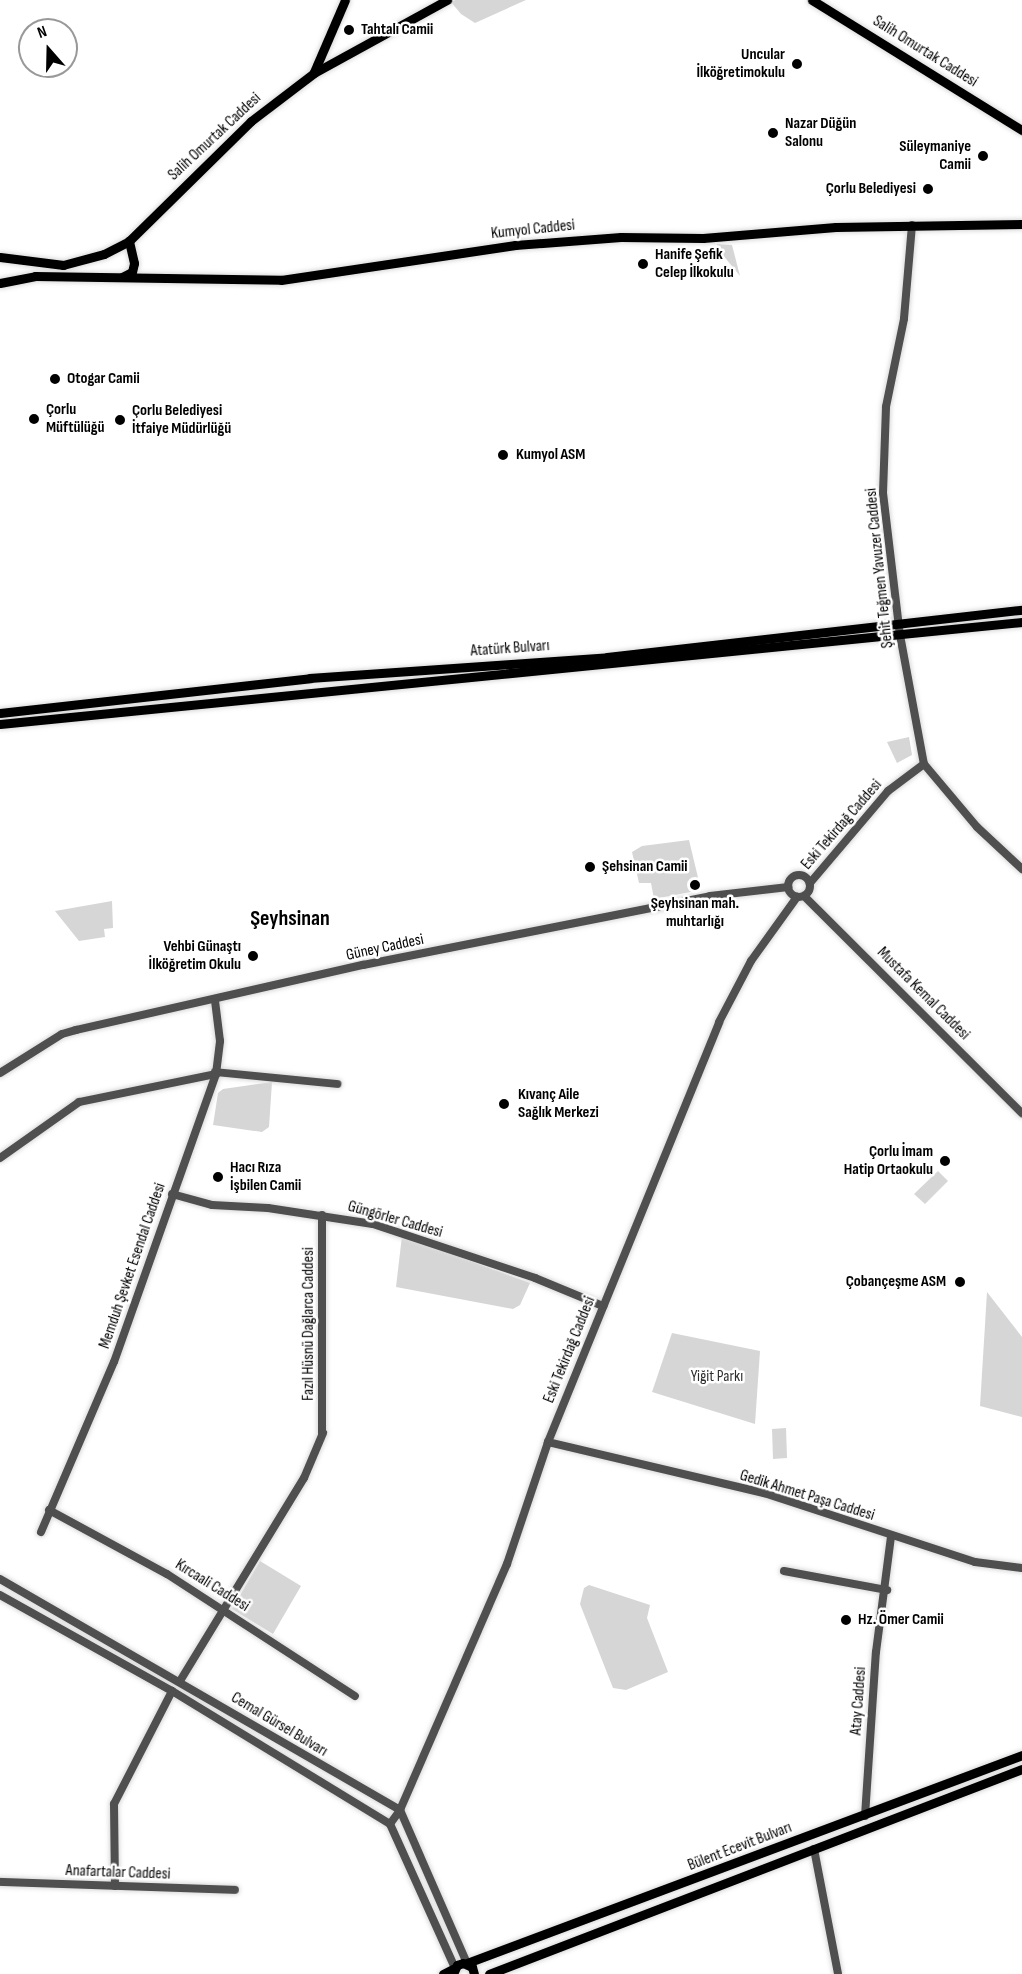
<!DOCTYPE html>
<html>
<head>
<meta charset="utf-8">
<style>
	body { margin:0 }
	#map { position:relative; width:1022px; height:1974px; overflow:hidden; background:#fff; font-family:"Sofia Sans Condensed",sans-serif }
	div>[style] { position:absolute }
	.green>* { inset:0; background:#d6d6d6 }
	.roads { filter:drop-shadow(0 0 2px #dbdbdb) drop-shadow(0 0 2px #dbdbdb) }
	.minor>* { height:8px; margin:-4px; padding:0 4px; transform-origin:4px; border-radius:4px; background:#4f4f4f }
	.minor>.ring { margin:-4px; padding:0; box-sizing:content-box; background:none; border:8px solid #4f4f4f; border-radius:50% }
	.major>* { height:9px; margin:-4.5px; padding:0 4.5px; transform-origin:4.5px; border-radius:4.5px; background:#000 }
	.dots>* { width:16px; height:16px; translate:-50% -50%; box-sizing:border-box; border:3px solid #fff; border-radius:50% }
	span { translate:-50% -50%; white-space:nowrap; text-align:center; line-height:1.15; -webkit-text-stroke:5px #fff; paint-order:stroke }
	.poi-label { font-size:16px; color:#000; font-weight:700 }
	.left { translate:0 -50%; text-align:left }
	.right { translate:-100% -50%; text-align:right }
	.street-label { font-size:16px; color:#000 }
	.park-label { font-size:16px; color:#2d2d2d }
	.district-label { font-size:22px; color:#000; font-weight:700 }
	.north { position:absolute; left:18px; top:18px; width:60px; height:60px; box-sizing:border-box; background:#fff; border:2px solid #999; border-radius:50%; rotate:340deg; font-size:16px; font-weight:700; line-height:24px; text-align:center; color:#000 }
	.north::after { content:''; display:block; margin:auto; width:21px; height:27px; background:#000; clip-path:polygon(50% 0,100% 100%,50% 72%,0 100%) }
</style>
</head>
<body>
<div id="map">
	<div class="green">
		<i style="clip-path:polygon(455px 0,526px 0,475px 23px,461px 14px,451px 2px)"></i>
		<i style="clip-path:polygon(717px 244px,732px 245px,740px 276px,718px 249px)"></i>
		<i style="clip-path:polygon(909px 737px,912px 755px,897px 763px,887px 742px)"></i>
		<i style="clip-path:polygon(689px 840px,701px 890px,654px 899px,651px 883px,639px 883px,632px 852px,642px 846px)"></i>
		<i style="clip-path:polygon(112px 901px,113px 928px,104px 929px,105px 937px,79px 941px,55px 911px)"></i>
		<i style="clip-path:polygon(272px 1082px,269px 1127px,262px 1132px,213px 1125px,218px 1093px,223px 1089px)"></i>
		<i style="clip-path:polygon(938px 1171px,948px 1181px,925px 1204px,914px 1194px)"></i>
		<i style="clip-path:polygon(402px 1236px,530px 1283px,520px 1305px,513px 1309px,396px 1287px)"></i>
		<i style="clip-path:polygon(987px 1292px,1022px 1337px,1022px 1417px,980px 1406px)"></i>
		<i style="clip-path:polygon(672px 1333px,760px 1351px,755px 1424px,652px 1392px)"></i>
		<i style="clip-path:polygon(786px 1428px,787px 1458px,773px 1459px,772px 1429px)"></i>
		<i style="clip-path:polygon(260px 1561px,301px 1586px,273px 1634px,232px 1609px)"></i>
		<i style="clip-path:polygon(589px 1585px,650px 1605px,647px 1618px,668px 1672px,626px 1690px,613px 1688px,580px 1604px,584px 1588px)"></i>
	</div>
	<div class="roads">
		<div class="minor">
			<i style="left:912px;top:225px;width:94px;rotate:94.9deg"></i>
			<i style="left:904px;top:319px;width:90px;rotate:101.6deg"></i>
			<i style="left:886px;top:407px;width:86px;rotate:92deg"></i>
			<i style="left:883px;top:493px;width:143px;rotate:83.2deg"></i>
			<i style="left:900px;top:635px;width:131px;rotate:79.5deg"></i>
			<i style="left:924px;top:764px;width:82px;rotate:49.9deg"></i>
			<i style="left:977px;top:827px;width:62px;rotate:43deg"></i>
			<i class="ring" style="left:788px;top:875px;width:14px;height:14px"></i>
			<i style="left:810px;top:883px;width:121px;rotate:-49.7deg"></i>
			<i style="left:888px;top:791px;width:45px;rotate:-36.9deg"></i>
			<i style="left:804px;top:896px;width:308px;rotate:44.9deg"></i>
			<i style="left:215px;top:1072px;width:123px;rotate:5.6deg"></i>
			<i style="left:0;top:1073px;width:73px;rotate:-32.2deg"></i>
			<i style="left:62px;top:1034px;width:15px;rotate:-16deg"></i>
			<i style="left:76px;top:1030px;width:294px;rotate:-12.8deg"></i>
			<i style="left:363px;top:965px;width:354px;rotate:-11.2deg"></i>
			<i style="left:710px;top:896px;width:79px;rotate:-6.6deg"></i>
			<i style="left:0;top:1158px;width:97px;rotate:-35.3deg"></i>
			<i style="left:79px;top:1102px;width:140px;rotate:-11.6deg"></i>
			<i style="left:172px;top:1194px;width:41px;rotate:15.4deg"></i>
			<i style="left:212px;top:1205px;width:56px;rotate:3.1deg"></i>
			<i style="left:268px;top:1208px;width:106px;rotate:8.7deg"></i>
			<i style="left:373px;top:1224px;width:171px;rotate:18.4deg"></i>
			<i style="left:535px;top:1278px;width:74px;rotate:22.4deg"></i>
			<i style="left:322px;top:1215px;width:218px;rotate:90deg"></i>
			<i style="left:548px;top:1442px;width:222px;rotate:13.3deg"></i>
			<i style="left:764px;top:1493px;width:222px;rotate:18.1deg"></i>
			<i style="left:975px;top:1562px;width:47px;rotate:7.3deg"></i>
			<i style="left:49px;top:1510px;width:134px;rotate:28.5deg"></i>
			<i style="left:167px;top:1574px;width:224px;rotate:33deg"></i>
			<i style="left:41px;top:1532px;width:185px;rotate:-66.8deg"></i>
			<i style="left:114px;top:1362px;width:306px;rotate:-70.5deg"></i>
			<i style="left:216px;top:1074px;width:33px;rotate:-83deg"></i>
			<i style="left:220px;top:1041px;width:40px;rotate:-97.1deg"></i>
			<i style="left:784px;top:1571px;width:105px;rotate:10.5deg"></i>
			<i style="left:0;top:1579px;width:462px;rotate:30deg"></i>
			<i style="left:400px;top:1810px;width:167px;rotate:66.4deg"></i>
			<i style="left:0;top:1595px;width:197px;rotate:29.2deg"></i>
			<i style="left:172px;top:1691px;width:255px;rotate:31.4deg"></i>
			<i style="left:390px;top:1824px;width:158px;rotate:65.7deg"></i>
			<i style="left:180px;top:1681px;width:238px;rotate:-58.6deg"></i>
			<i style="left:304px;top:1478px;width:49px;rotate:-67.1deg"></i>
			<i style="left:865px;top:1816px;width:164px;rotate:-86.2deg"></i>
			<i style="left:876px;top:1652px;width:117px;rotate:-82.6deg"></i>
			<i style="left:390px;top:1824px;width:17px;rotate:-54deg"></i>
			<i style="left:400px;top:1810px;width:268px;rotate:-66.5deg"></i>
			<i style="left:507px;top:1564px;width:129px;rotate:-71.4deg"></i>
			<i style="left:548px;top:1442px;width:453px;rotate:-67.8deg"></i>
			<i style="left:719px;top:1022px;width:69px;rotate:-62.3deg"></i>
			<i style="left:751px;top:961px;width:79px;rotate:-54.3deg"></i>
			<i style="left:814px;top:1849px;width:127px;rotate:79.1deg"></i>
			<i style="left:0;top:1882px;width:235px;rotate:1.9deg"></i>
			<i style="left:115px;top:1886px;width:82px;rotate:-90.7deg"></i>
			<i style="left:114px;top:1804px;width:127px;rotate:-62.8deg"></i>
		</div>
		<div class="major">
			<i style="left:812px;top:0;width:247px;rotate:31.8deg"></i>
			<i style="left:314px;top:72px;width:78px;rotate:-66.7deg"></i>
			<i style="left:0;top:257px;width:64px;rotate:7.2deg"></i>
			<i style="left:63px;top:265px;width:42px;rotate:-15deg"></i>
			<i style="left:104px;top:254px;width:28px;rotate:-27deg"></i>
			<i style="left:129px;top:241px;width:171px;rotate:-44.5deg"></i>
			<i style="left:251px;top:121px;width:79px;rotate:-37.3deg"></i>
			<i style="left:314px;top:73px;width:152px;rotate:-28.8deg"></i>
			<i style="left:122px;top:277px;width:11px;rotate:-27deg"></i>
			<i style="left:132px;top:272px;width:9px;rotate:-77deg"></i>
			<i style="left:134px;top:263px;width:23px;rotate:-103deg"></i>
			<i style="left:0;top:283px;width:36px;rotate:-11deg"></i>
			<i style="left:35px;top:276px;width:246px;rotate:0.9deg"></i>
			<i style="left:281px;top:280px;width:237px;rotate:-8.5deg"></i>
			<i style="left:515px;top:245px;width:106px;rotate:-4.3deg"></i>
			<i style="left:621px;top:237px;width:82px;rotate:0.7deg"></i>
			<i style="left:703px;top:238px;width:133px;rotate:-4.7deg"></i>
			<i style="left:836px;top:227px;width:186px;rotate:-0.9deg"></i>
			<i style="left:0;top:713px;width:312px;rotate:-6.4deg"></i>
			<i style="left:310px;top:678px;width:298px;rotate:-4deg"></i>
			<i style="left:607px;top:657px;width:418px;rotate:-6.5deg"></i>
			<i style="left:0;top:724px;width:1027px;rotate:-5.7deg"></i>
			<i style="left:467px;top:1963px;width:593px;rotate:-20.54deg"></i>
			<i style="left:443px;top:1974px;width:13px;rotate:-27deg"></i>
			<i style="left:453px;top:1974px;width:10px;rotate:-66deg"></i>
			<i style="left:457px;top:1965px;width:6px;rotate:-18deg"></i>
			<i style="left:463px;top:1963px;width:10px;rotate:24deg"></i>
			<i style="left:472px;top:1967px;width:7px;rotate:74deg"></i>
			<i style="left:489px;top:1974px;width:571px;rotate:-21.04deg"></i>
		</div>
	</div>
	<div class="dots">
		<i style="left:349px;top:30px;background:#000"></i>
		<i style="left:797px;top:64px;background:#000"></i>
		<i style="left:773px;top:133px;background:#000"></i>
		<i style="left:983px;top:156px;background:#000"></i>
		<i style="left:928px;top:189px;background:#000"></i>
		<i style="left:643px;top:264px;background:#000"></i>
		<i style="left:55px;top:379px;background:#000"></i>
		<i style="left:34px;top:419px;background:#000"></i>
		<i style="left:120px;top:420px;background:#000"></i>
		<i style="left:503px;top:455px;background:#000"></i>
		<i style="left:590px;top:867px;background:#000"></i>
		<i style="left:695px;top:885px;background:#000"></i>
		<i style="left:253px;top:956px;background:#000"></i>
		<i style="left:504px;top:1104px;background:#000"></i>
		<i style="left:945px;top:1161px;background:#000"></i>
		<i style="left:218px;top:1177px;background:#000"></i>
		<i style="left:960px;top:1282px;background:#000"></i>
		<i style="left:846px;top:1620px;background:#000"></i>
	</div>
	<div class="poi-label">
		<span class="left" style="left:361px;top:30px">Tahtalı Camii</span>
		<span class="right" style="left:785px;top:64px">Uncular<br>İlköğretimokulu</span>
		<span class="left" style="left:785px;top:133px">Nazar Düğün<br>Salonu</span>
		<span class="right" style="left:971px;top:156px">Süleymaniye<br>Camii</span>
		<span class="right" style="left:916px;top:189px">Çorlu Belediyesi</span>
		<span class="left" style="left:655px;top:264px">Hanife Şefik<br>Celep İlkokulu</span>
		<span class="left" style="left:67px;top:379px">Otogar Camii</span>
		<span class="left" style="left:46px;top:419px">Çorlu<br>Müftülüğü</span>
		<span class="left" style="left:132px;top:420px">Çorlu Belediyesi<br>İtfaiye Müdürlüğü</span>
		<span class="left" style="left:516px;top:455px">Kumyol ASM</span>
		<span class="left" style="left:602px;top:867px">Şehsinan Camii</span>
		<span style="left:695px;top:913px">Şeyhsinan mah.<br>muhtarlığı</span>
		<span class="right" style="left:241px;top:956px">Vehbi Günaştı<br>İlköğretim Okulu</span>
		<span class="left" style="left:518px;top:1104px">Kıvanç Aile<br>Sağlık Merkezi</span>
		<span class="right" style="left:933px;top:1161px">Çorlu İmam<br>Hatip Ortaokulu</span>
		<span class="left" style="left:230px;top:1177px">Hacı Rıza<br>İşbilen Camii</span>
		<span class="right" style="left:946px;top:1282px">Çobançeşme ASM</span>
		<span class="left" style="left:858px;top:1620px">Hz. Ömer Camii</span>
	</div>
	<div class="street-label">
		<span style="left:925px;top:52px;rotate:32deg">Salih Omurtak Caddesi</span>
		<span style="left:215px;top:137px;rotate:-43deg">Salih Omurtak Caddesi</span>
		<span style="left:533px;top:230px;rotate:-6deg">Kumyol Caddesi</span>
		<span style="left:880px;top:568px;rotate:-96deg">Şehit Teğmen Yavuzer Caddesi</span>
		<span style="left:510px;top:649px;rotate:-4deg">Atatürk Bulvarı</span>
		<span style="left:842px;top:825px;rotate:-49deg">Eski Tekirdağ Caddesi</span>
		<span style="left:385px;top:948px;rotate:-12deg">Güney Caddesi</span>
		<span style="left:923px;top:994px;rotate:45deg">Mustafa Kemal Caddesi</span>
		<span style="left:395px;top:1220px;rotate:16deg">Güngörler Caddesi</span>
		<span style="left:133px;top:1266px;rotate:-71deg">Memduh Şevket Esendal Caddesi</span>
		<span style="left:309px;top:1324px;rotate:-90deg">Fazıl Hüsnü Dağlarca Caddesi</span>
		<span style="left:570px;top:1350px;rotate:-68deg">Eski Tekirdağ Caddesi</span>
		<span style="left:807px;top:1496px;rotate:17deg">Gedik Ahmet Paşa Caddesi</span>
		<span style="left:212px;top:1586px;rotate:32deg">Kırcaali Caddesi</span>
		<span style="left:859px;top:1701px;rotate:-86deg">Atay Caddesi</span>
		<span style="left:279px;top:1725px;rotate:31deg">Cemal Gürsel Bulvarı</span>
		<span style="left:740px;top:1847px;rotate:-21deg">Bülent Ecevit Bulvarı</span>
		<span style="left:118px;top:1873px;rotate:2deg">Anafartalar Caddesi</span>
	</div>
	<div class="park-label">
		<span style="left:717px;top:1377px">Yiğit Parkı</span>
	</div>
	<div class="district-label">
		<span style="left:290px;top:919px">Şeyhsinan</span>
	</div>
	<div class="north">N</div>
</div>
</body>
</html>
